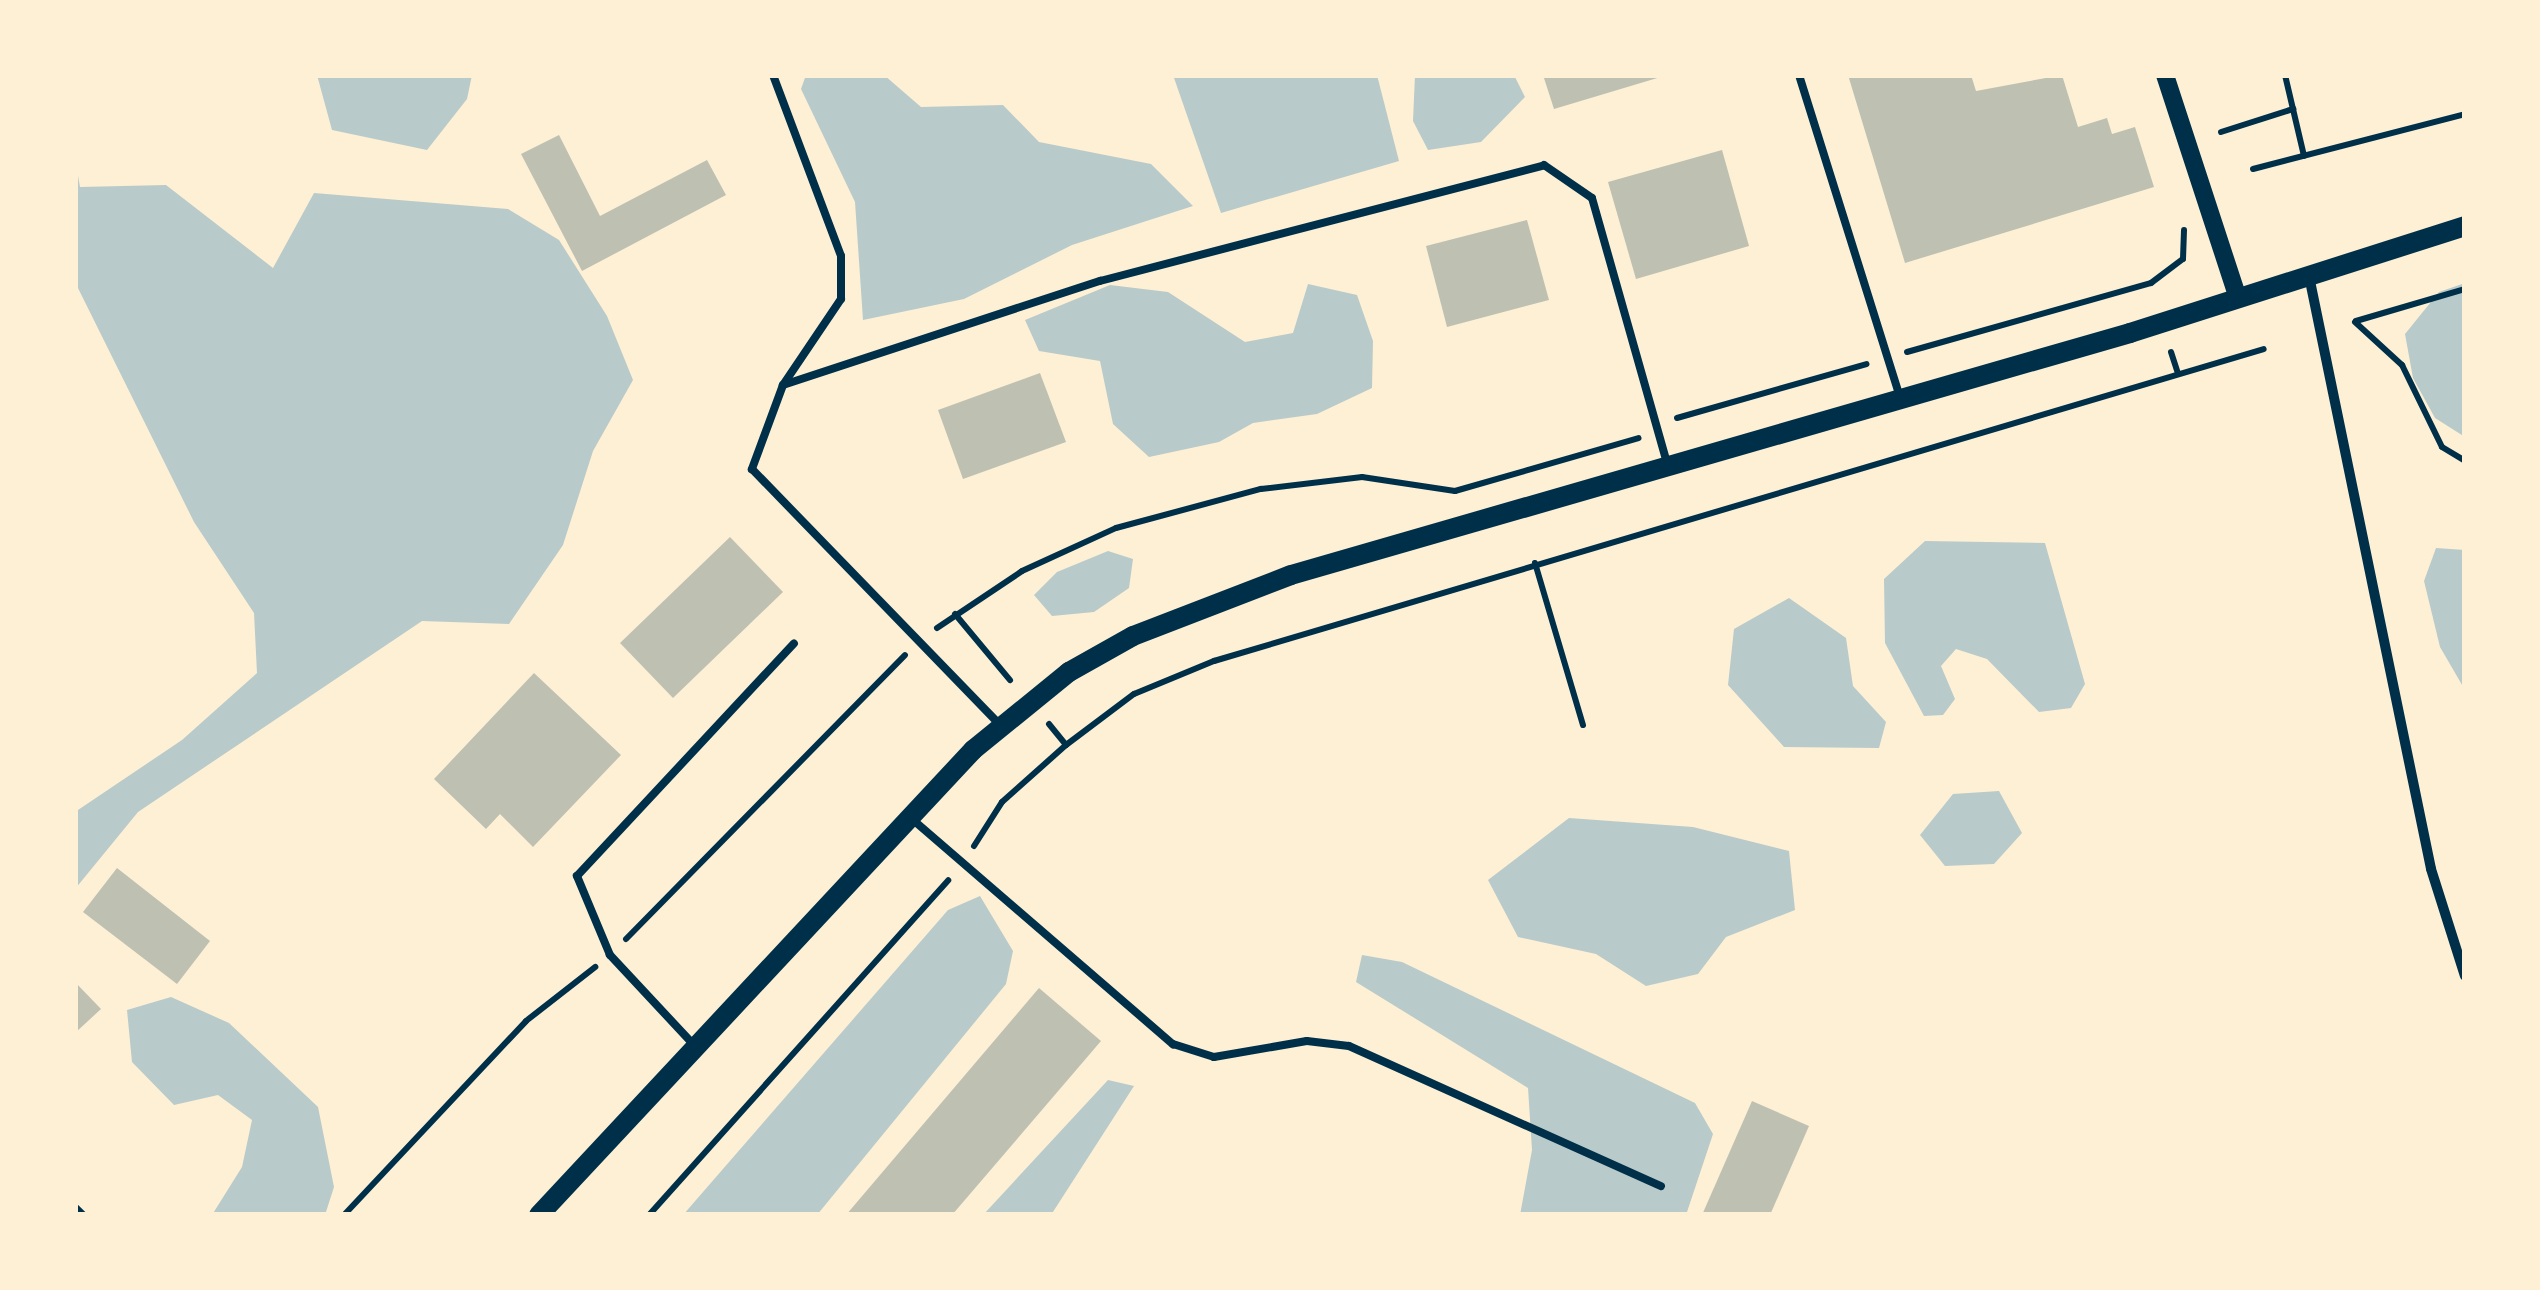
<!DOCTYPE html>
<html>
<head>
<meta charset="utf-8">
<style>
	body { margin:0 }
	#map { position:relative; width:2540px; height:1290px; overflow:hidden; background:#fdf0d5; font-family:Manrope,sans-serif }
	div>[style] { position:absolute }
	.green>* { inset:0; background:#b9caca }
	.building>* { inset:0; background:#bec0b2 }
	.path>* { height:6px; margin:-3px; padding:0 3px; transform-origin:3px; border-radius:3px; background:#003049 }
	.service>* { height:8px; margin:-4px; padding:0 4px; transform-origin:4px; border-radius:4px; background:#003049 }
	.minor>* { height:10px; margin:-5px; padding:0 5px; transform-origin:5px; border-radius:5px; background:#003049 }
	.tertiary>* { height:18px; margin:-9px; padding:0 9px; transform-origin:9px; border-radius:9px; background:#003049 }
	.secondary>* { height:20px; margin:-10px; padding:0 10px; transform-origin:10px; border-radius:10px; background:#003049 }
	span { translate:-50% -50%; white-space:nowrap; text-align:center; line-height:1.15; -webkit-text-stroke:9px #fdf0d5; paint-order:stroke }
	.frame { position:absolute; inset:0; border:78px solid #fdf0d5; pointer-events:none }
</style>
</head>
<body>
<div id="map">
	<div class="green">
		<i style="clip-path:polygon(317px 75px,472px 75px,467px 99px,427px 150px,332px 130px)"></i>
		<i style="clip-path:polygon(806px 75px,884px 75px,921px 107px,1003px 105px,1039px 142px,1151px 164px,1193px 206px,1072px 245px,964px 299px,863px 320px,855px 202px,801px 89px)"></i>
		<i style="clip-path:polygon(1173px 75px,1377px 75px,1399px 161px,1221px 213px)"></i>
		<i style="clip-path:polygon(1415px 75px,1514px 75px,1525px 97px,1481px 142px,1428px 150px,1413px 121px)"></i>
		<i style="clip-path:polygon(75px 159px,80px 187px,166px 185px,273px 268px,314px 193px,508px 209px,559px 240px,607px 316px,633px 380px,593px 451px,563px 545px,509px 624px,422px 621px,138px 812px,75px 889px,75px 812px,182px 740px,257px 673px,254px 613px,194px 522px,75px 282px)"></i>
		<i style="clip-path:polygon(2465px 283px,2465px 437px,2435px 418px,2413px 378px,2405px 334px,2439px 292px)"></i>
		<i style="clip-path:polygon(1308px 284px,1357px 295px,1373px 341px,1372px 388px,1317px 414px,1253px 423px,1219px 442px,1149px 457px,1113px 424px,1100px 361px,1039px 351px,1025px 320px,1110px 285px,1168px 292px,1245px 342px,1293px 333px)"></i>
		<i style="clip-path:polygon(1925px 541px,2045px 543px,2085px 684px,2071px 708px,2039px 712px,1987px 659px,1956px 649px,1941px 666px,1955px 699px,1943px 715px,1924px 716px,1885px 643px,1884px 579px)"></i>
		<i style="clip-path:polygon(2436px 548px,2465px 550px,2465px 690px,2440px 647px,2424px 581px)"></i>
		<i style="clip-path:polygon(1108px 551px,1133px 559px,1129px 588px,1094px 612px,1052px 616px,1034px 595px,1057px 572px)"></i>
		<i style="clip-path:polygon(1789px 598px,1846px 638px,1853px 686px,1886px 722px,1879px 748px,1784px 747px,1728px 685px,1734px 629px)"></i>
		<i style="clip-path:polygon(1999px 791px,2022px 833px,1994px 864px,1945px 866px,1920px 835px,1953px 794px)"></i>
		<i style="clip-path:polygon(1569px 818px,1693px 827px,1789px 851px,1795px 910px,1726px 937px,1698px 974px,1646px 986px,1596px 954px,1518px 937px,1488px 880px)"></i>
		<i style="clip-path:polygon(980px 896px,1013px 951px,1006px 984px,817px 1215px,683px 1215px,948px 910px)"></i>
		<i style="clip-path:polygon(1362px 955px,1402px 962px,1695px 1103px,1713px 1134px,1686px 1215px,1520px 1215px,1532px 1150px,1528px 1088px,1356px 982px)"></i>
		<i style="clip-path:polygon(171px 997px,229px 1023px,318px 1107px,334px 1187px,325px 1215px,212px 1215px,242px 1167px,252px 1120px,218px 1095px,174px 1105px,132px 1062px,127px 1010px)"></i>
		<i style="clip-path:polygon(1108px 1080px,1134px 1086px,1051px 1215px,983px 1215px)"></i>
	</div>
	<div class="building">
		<i style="clip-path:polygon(1543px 75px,1663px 75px,1664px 76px,1554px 109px)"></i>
		<i style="clip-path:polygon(1848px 75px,1971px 75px,1976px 91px,2062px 75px,2078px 127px,2107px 118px,2112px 134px,2135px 127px,2154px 187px,1905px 263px)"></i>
		<i style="clip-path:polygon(559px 135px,600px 216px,707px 160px,726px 195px,582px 271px,521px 154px)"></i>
		<i style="clip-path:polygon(1722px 150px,1749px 246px,1636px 279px,1608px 182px)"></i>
		<i style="clip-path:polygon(1527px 220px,1549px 300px,1447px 327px,1426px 246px)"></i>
		<i style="clip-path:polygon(1040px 373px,1066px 442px,963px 479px,938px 410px)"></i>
		<i style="clip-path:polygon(730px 537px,783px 592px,673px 698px,620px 643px)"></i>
		<i style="clip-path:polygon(534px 673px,621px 755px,533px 847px,500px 814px,486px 829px,434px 779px)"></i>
		<i style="clip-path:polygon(117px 868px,210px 941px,177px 984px,83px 912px)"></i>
		<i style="clip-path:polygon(75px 982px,101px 1009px,75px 1033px)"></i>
		<i style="clip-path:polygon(1039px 988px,1101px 1041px,952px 1215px,846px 1215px)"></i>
		<i style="clip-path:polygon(1752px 1101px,1809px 1126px,1770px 1215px,1702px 1215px)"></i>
	</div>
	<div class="path">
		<i style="left:2285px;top:75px;width:83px;rotate:76.8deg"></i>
		<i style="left:2221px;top:132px;width:76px;rotate:-17.7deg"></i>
		<i style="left:2253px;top:169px;width:219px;rotate:-14.5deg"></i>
		<i style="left:2356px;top:321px;width:114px;rotate:-16.4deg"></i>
		<i style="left:2355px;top:322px;width:64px;rotate:42.5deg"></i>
		<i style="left:2402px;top:365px;width:91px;rotate:64deg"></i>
		<i style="left:2442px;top:447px;width:27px;rotate:31deg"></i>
		<i style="left:1907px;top:352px;width:254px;rotate:-15.8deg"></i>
		<i style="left:2151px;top:283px;width:40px;rotate:-37deg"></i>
		<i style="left:2183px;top:259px;width:29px;rotate:-88deg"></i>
		<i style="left:2171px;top:352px;width:23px;rotate:72deg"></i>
		<i style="left:1677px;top:418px;width:197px;rotate:-15.9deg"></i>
		<i style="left:1535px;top:563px;width:169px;rotate:73.5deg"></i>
		<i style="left:955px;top:614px;width:86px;rotate:50.2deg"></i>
		<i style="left:937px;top:628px;width:102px;rotate:-33.8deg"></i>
		<i style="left:1022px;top:571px;width:103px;rotate:-24.6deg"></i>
		<i style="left:1116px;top:528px;width:150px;rotate:-15.1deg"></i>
		<i style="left:1261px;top:489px;width:102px;rotate:-6.8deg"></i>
		<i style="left:1362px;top:477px;width:94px;rotate:8.6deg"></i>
		<i style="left:1455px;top:491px;width:191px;rotate:-16.1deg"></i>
		<i style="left:1049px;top:724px;width:27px;rotate:51deg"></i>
		<i style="left:974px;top:846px;width:52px;rotate:-57.5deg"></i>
		<i style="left:1002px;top:802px;width:86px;rotate:-41.7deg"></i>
		<i style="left:1066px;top:745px;width:85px;rotate:-36.9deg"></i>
		<i style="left:1134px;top:694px;width:87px;rotate:-22.4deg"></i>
		<i style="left:1214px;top:661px;width:1095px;rotate:-16.55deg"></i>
		<i style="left:626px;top:939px;width:398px;rotate:-45.5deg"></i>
		<i style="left:75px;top:1206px;width:13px;rotate:45deg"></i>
		<i style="left:344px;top:1215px;width:266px;rotate:-46.8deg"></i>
		<i style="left:526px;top:1021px;width:88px;rotate:-38deg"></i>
		<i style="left:649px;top:1215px;width:449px;rotate:-48.2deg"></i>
	</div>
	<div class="service">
		<i style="left:773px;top:75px;width:193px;rotate:69.4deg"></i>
		<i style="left:841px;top:256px;width:43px;rotate:90deg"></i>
		<i style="left:841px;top:299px;width:104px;rotate:124deg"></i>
		<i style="left:783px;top:385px;width:90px;rotate:110.3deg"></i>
		<i style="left:752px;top:469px;width:356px;rotate:45.9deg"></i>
		<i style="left:1799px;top:75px;width:335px;rotate:72.6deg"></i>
		<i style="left:783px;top:385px;width:334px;rotate:-18.2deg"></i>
		<i style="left:1100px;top:281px;width:459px;rotate:-14.6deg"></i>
		<i style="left:1544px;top:165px;width:58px;rotate:34.5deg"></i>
		<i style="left:1592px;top:198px;width:275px;rotate:74.2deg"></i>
		<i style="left:912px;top:819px;width:345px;rotate:40.8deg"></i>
		<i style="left:1173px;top:1044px;width:43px;rotate:17.6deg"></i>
		<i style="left:1214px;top:1057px;width:94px;rotate:-9.8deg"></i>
		<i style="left:1307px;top:1041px;width:42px;rotate:6.8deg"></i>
		<i style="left:1349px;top:1046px;width:342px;rotate:24.2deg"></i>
		<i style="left:693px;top:1044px;width:122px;rotate:-133deg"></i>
		<i style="left:610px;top:955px;width:86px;rotate:-112.7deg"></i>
		<i style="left:577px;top:876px;width:318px;rotate:-47deg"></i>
	</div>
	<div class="minor">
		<i style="left:2309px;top:276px;width:605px;rotate:78.37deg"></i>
		<i style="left:2431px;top:869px;width:112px;rotate:72.4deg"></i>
	</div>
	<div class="tertiary">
		<i style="left:2165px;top:75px;width:235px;rotate:71.9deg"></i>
	</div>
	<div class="secondary">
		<i style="left:539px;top:1215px;width:636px;rotate:-46.97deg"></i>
		<i style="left:973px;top:750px;width:124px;rotate:-39.1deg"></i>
		<i style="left:1069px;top:672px;width:73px;rotate:-29.4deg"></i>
		<i style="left:1133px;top:636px;width:169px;rotate:-21.1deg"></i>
		<i style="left:1291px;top:575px;width:873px;rotate:-16.09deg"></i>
		<i style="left:2130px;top:333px;width:352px;rotate:-17.7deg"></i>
	</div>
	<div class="frame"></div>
</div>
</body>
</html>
